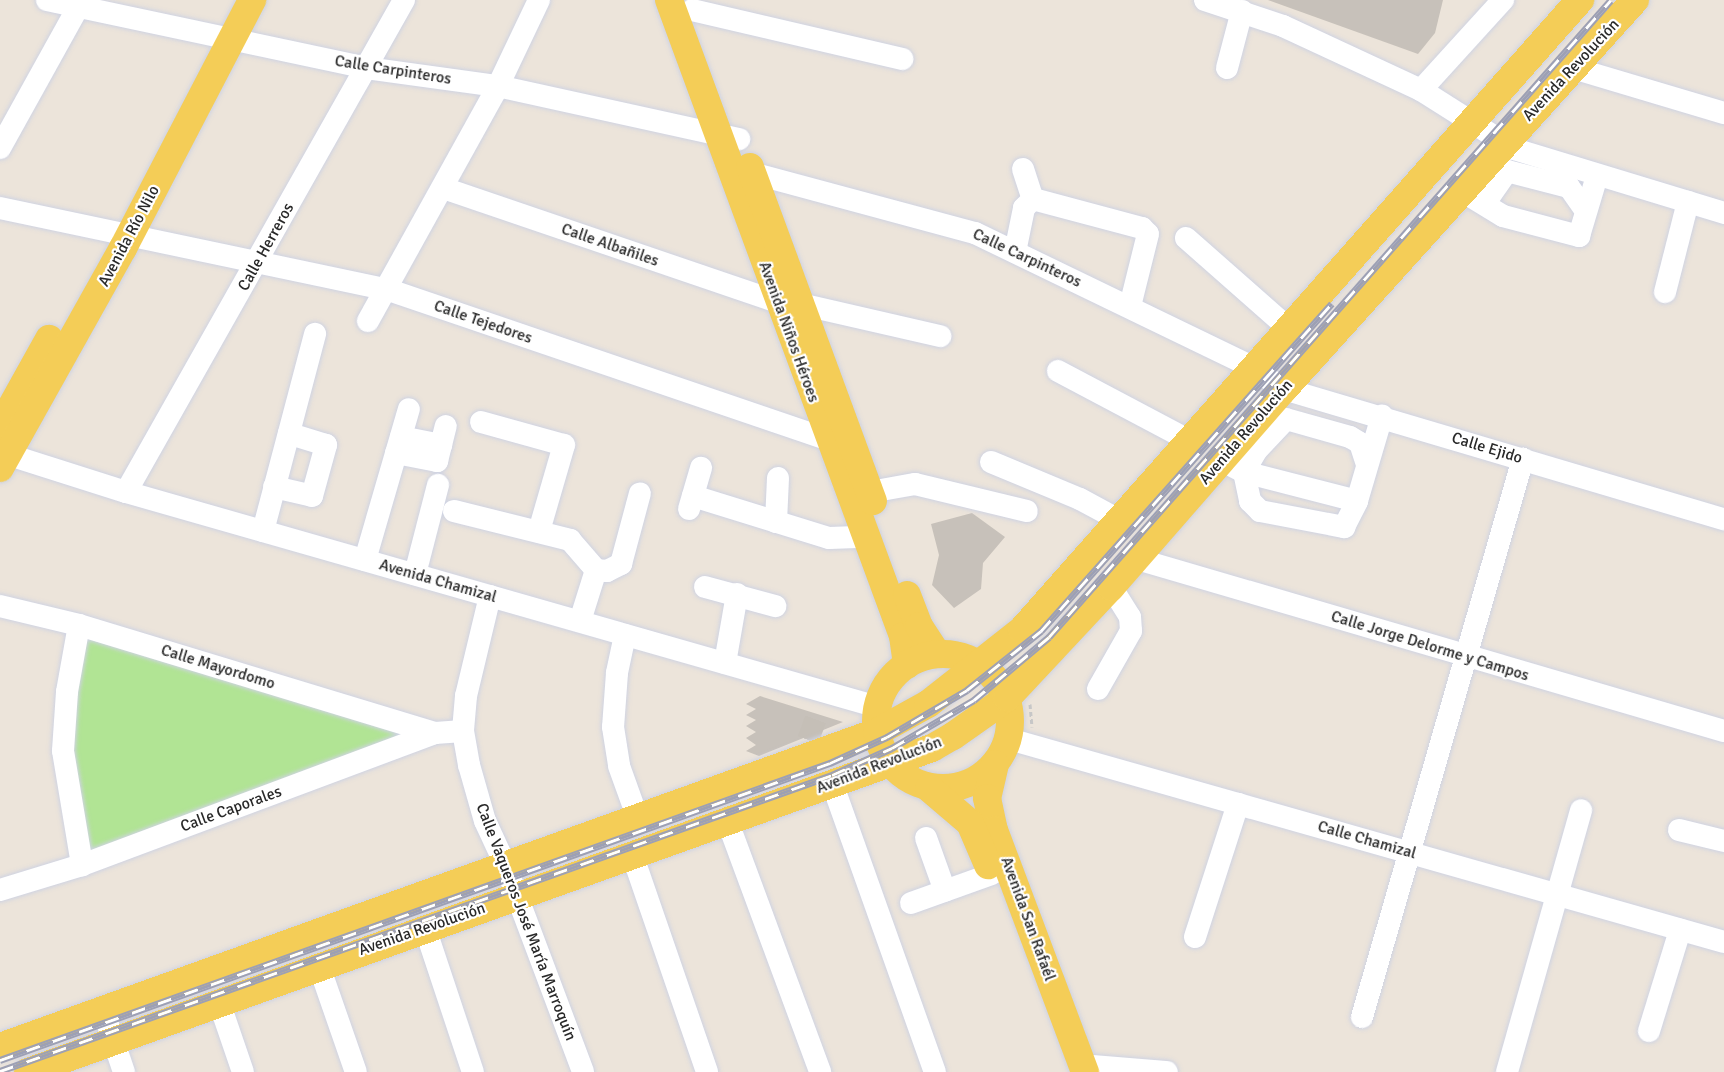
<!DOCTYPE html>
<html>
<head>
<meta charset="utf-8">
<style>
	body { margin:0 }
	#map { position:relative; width:1724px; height:1072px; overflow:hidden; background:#ece4da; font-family:Signika,sans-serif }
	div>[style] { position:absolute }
	.green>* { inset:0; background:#b1e494 }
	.building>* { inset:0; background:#c7c1ba }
	.minor-tunnel>* { height:22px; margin-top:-11px; transform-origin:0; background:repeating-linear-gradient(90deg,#c5bfb7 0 22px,transparent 0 33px) }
	.path>* { height:3px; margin-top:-1.5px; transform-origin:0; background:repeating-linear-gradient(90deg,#c7c7c7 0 4.5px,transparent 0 7.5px) }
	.roads { filter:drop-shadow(0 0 2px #cfd3e2) drop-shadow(0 0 2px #cfd3e2) }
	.minor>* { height:22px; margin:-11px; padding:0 11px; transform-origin:11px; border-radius:11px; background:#fff }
	.major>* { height:28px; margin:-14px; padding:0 14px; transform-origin:14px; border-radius:14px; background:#f4cd57 }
	.major>.ring { margin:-14px; padding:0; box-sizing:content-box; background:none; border:28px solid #f4cd57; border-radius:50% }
	.rail>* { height:7px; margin-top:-3.5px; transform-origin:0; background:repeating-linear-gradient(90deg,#fff 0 14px,#9da0b4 0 28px); box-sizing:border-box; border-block:2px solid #9da0b4 }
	span { translate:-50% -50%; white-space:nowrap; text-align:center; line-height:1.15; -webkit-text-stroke:4.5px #fff; paint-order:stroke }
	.street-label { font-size:16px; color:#292929 }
</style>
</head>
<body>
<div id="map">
	<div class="green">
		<i style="clip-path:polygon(80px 631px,435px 733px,85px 857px,65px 753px)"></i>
	</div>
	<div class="building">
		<i style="clip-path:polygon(1268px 0,1443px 0,1435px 33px,1418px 54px)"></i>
		<i style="clip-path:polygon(972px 513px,1005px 537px,983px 563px,981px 589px,954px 608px,932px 585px,939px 555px,931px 524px)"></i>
		<i style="clip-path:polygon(760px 696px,843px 722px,759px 756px,746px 751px,756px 745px,746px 738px,756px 732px,746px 726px,756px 720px,746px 715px,756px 709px,746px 704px)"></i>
	</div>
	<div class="minor-tunnel">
		<i style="left:808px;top:740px;width:32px;rotate:-70deg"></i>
	</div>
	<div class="path">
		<i style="left:1030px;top:704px;width:23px;rotate:85deg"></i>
	</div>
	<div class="roads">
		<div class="minor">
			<i style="left:47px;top:0;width:326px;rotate:12deg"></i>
			<i style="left:366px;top:68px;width:133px;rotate:7.8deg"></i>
			<i style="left:498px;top:86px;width:247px;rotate:12.4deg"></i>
			<i style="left:1205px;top:0;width:82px;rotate:18.4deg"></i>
			<i style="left:1283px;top:26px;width:152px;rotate:24.9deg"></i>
			<i style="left:1421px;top:90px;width:110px;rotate:32.4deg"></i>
			<i style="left:1514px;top:149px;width:220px;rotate:16.9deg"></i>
			<i style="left:692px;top:10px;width:216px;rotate:13.1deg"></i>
			<i style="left:1227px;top:68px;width:59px;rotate:-75.3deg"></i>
			<i style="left:1573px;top:68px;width:158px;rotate:16.6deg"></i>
			<i style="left:1421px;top:90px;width:122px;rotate:-47.7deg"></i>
			<i style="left:0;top:148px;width:161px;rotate:-61deg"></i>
			<i style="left:1023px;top:169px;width:32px;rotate:72deg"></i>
			<i style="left:752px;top:173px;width:231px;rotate:15.1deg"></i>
			<i style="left:975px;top:233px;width:301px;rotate:25.8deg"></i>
			<i style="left:1246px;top:364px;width:45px;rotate:33.3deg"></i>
			<i style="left:1284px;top:389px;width:459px;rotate:16.5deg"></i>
			<i style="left:443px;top:188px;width:353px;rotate:18.8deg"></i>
			<i style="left:1462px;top:191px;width:48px;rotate:31.4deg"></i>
			<i style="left:1503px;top:216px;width:79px;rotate:14.7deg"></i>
			<i style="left:1579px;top:236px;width:63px;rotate:-73.3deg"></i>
			<i style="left:1033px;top:199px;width:113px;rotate:14.9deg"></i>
			<i style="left:1142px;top:228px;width:8px;rotate:45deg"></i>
			<i style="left:1148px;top:234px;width:74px;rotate:104deg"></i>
			<i style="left:1485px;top:203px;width:39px;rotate:-55deg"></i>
			<i style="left:1507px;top:171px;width:64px;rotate:14.5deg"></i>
			<i style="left:1569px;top:187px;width:29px;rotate:55deg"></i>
			<i style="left:0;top:208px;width:394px;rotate:11.9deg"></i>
			<i style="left:386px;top:289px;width:468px;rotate:18.8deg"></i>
			<i style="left:1186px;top:238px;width:135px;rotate:41.4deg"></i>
			<i style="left:1015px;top:252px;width:45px;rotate:-78.4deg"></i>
			<i style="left:1024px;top:208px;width:13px;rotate:-45deg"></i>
			<i style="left:1665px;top:292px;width:93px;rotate:-75.7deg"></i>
			<i style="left:800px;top:304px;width:144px;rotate:12.9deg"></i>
			<i style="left:368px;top:321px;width:269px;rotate:-61deg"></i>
			<i style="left:498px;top:86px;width:95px;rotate:-64.5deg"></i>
			<i style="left:1058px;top:371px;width:149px;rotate:27.9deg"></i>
			<i style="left:481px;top:422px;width:86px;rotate:15.5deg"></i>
			<i style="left:564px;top:445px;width:90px;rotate:106.2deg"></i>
			<i style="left:401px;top:437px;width:41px;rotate:11.3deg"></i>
			<i style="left:0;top:452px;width:132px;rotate:17.6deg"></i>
			<i style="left:126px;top:492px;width:782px;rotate:15.96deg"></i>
			<i style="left:396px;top:453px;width:42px;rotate:11deg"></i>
			<i style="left:437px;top:461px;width:36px;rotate:-76deg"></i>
			<i style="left:991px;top:462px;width:96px;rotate:22.6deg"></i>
			<i style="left:1080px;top:499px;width:44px;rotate:28.3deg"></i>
			<i style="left:1234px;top:467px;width:11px;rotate:27deg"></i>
			<i style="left:1244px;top:472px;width:30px;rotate:78deg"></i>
			<i style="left:1250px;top:501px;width:14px;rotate:45deg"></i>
			<i style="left:1260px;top:511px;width:86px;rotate:10.8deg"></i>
			<i style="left:1344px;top:527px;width:29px;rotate:-63deg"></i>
			<i style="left:1357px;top:501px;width:89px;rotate:-73.6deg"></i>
			<i style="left:274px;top:487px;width:39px;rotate:13deg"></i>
			<i style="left:312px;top:496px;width:53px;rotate:-74.6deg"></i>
			<i style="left:326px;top:445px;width:39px;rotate:-163deg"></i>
			<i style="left:126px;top:492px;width:565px;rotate:-60.53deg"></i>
			<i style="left:870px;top:492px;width:46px;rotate:-10.1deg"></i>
			<i style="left:915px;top:484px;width:115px;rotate:13.6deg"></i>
			<i style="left:693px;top:496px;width:142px;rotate:17.2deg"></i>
			<i style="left:829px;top:538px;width:36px;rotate:-2deg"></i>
			<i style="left:1357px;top:501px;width:117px;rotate:-165.6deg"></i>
			<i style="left:1244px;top:472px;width:24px;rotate:-60deg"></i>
			<i style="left:1256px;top:451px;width:44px;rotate:-46.8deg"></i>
			<i style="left:1286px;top:419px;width:66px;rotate:15.7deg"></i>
			<i style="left:1350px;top:437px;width:12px;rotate:31deg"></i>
			<i style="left:1360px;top:443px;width:22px;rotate:72deg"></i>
			<i style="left:689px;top:509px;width:43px;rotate:-73.7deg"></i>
			<i style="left:454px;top:511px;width:120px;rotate:14deg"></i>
			<i style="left:570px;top:540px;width:40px;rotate:49deg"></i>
			<i style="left:596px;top:570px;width:11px;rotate:5deg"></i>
			<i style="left:607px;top:571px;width:16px;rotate:-27deg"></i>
			<i style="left:621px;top:564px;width:73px;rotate:-75deg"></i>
			<i style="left:776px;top:522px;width:44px;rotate:-87.4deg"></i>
			<i style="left:263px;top:531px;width:204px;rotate:-75.2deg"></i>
			<i style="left:1137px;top:559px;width:612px;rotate:16.33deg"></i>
			<i style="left:365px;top:560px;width:157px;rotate:-73.8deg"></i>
			<i style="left:415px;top:574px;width:92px;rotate:-75.5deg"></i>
			<i style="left:705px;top:587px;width:73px;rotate:15.2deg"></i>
			<i style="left:490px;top:596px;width:103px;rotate:103.5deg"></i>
			<i style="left:466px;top:696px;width:35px;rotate:95deg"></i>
			<i style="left:463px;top:731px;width:35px;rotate:80deg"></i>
			<i style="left:469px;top:765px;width:58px;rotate:74.1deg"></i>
			<i style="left:485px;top:821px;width:47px;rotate:65.1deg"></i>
			<i style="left:505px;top:864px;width:222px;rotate:69.4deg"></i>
			<i style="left:0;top:606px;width:81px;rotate:13.5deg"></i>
			<i style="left:79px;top:625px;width:372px;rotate:16.9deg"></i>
			<i style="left:580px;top:621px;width:53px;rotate:-72.6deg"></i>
			<i style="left:79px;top:625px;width:68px;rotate:100.2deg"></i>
			<i style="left:67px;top:692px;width:59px;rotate:93.9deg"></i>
			<i style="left:63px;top:751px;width:116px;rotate:80.5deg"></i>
			<i style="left:625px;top:635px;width:39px;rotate:102deg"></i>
			<i style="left:617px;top:673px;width:54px;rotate:94.2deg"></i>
			<i style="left:613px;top:727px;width:39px;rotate:81deg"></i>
			<i style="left:619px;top:766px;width:53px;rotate:70.2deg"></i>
			<i style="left:725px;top:663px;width:70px;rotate:-80.1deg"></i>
			<i style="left:1098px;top:689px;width:67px;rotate:-60.4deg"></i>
			<i style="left:1131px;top:631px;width:14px;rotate:-94deg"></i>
			<i style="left:1130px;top:617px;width:36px;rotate:-122deg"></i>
			<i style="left:1009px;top:739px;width:743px;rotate:15.85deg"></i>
			<i style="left:832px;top:783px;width:307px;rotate:70.4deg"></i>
			<i style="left:727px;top:820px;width:269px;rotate:69.7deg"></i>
			<i style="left:1679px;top:830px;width:46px;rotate:13.7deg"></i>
			<i style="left:926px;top:838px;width:56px;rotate:70.3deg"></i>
			<i style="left:632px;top:854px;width:231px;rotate:71deg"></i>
			<i style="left:0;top:890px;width:86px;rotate:-17deg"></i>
			<i style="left:82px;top:865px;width:377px;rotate:-20.5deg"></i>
			<i style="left:435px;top:733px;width:28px;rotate:-4deg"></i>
			<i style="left:911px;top:903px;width:86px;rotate:-19.7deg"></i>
			<i style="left:425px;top:928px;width:152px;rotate:71.6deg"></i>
			<i style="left:1195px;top:937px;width:140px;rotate:-72.1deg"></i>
			<i style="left:319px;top:966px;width:112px;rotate:70.8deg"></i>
			<i style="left:219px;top:1002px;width:74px;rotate:71.1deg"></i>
			<i style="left:103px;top:1010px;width:65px;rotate:71.3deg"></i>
			<i style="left:1362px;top:1017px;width:581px;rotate:-73.91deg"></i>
			<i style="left:1649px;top:1031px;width:106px;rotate:-72.9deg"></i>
			<i style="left:1082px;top:1065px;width:85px;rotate:4.7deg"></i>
			<i style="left:1507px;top:1072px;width:272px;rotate:-74.2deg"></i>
		</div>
		<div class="major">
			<i style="left:669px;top:0;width:678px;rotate:69.8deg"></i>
			<i style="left:903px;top:636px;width:29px;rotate:82deg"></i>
			<i style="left:750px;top:167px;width:356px;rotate:69.8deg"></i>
			<i style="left:0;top:427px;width:101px;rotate:-60.9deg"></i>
			<i style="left:0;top:468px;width:252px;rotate:-60.8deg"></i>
			<i style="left:123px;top:248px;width:280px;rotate:-62.5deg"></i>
			<i style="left:907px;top:595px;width:33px;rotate:69deg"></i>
			<i style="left:919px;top:626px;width:33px;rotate:57deg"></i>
			<i class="ring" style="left:876px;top:654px;width:106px;height:106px"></i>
			<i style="left:995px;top:764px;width:35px;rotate:103deg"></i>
			<i style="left:987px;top:798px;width:33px;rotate:78deg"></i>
			<i style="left:994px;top:830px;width:259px;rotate:69.4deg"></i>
			<i style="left:929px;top:788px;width:54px;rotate:40.5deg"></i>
			<i style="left:970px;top:823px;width:46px;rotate:66.8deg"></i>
			<i style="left:0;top:1047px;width:932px;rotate:-19.76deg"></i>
			<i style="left:877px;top:732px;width:58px;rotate:-28.8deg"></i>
			<i style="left:928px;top:704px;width:120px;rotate:-38.2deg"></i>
			<i style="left:1022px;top:630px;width:842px;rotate:-48.47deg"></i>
			<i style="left:28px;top:1072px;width:960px;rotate:-19.72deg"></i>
			<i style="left:932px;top:748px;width:24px;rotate:-30deg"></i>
			<i style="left:953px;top:736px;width:66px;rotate:-35.1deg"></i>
			<i style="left:1007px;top:698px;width:152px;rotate:-46.9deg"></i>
			<i style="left:1111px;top:587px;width:263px;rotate:-48.9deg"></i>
			<i style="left:1284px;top:389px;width:524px;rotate:-47.94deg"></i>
		</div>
	</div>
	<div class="rail">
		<i style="left:0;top:1060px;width:882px;rotate:-19.69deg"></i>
		<i style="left:830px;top:763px;width:63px;rotate:-24.5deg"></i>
		<i style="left:887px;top:737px;width:93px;rotate:-30.4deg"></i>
		<i style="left:967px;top:690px;width:95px;rotate:-38.6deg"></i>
		<i style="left:1041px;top:631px;width:438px;rotate:-48.4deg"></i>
		<i style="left:0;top:1071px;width:883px;rotate:-19.58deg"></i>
		<i style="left:832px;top:775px;width:66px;rotate:-24.2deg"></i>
		<i style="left:892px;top:748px;width:95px;rotate:-30.3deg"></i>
		<i style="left:974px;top:700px;width:98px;rotate:-40deg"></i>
		<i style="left:1049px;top:637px;width:849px;rotate:-48.58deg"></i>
	</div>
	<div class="street-label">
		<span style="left:393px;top:70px;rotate:9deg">Calle Carpinteros</span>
		<span style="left:1571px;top:70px;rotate:-47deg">Avenida Revolución</span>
		<span style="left:129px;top:236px;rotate:-62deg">Avenida Río Nilo</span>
		<span style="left:610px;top:245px;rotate:19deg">Calle Albañiles</span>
		<span style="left:266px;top:247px;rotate:-61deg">Calle Herreros</span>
		<span style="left:1027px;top:258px;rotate:25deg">Calle Carpinteros</span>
		<span style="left:483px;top:322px;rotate:19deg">Calle Tejedores</span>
		<span style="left:789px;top:332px;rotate:70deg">Avenida Niños Héroes</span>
		<span style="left:1246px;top:432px;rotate:-49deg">Avenida Revolución</span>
		<span style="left:1487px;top:448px;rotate:17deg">Calle Ejido</span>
		<span style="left:438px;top:581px;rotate:16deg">Avenida Chamizal</span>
		<span style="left:1430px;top:646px;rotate:17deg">Calle Jorge Delorme y Campos</span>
		<span style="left:218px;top:667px;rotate:17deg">Calle Mayordomo</span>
		<span style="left:879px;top:765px;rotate:-21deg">Avenida Revolución</span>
		<span style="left:231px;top:809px;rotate:-20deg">Calle Caporales</span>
		<span style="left:1367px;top:840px;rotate:16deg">Calle Chamizal</span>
		<span style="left:1028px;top:919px;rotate:70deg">Avenida San Rafaél</span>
		<span style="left:526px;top:922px;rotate:69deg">Calle Vaqueros José María Marroquín</span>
		<span style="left:422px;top:929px;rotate:-19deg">Avenida Revolución</span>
	</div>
</div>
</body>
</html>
